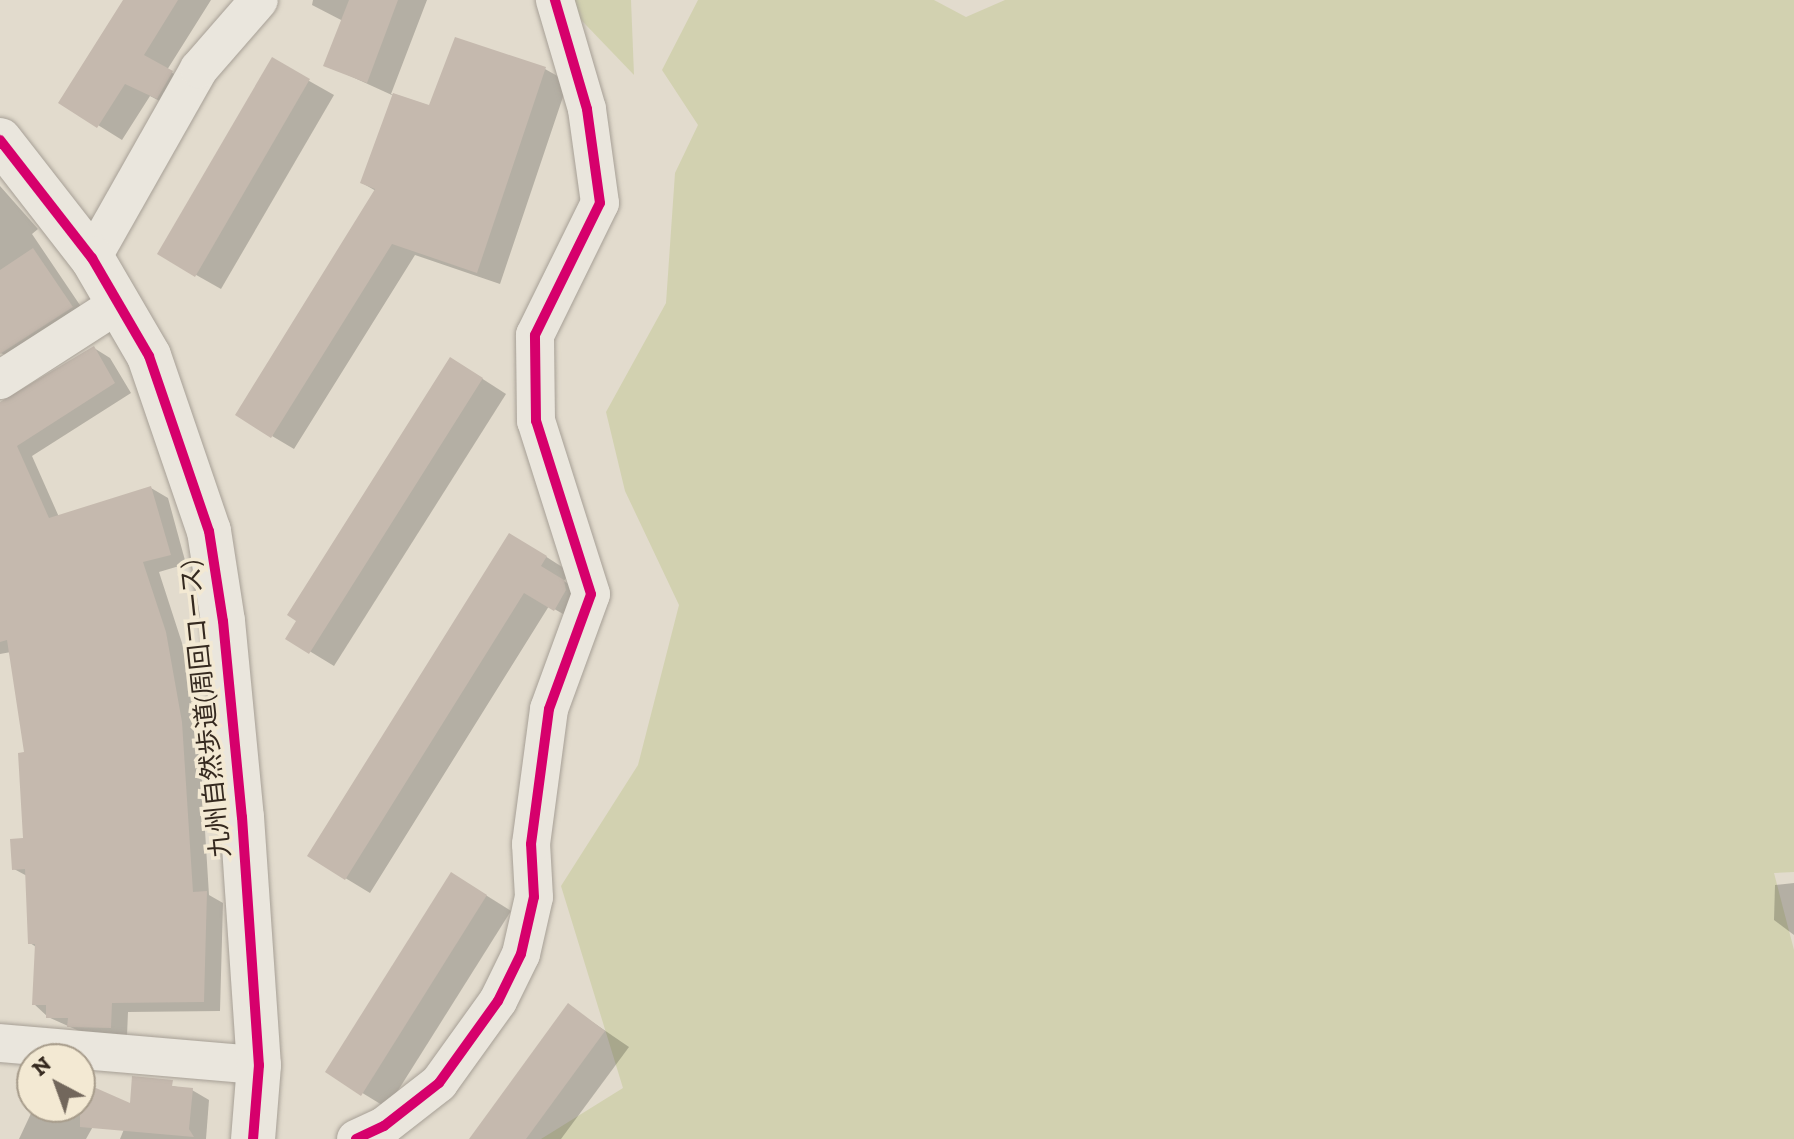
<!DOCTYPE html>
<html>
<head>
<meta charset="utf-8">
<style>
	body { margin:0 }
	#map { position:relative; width:1794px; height:1139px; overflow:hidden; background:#e2dbcd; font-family:"Zilla Slab","Noto Sans JP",serif }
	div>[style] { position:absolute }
	.green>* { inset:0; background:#d2d1b0 }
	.shadow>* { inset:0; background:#0003 }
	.building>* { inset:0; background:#c5b9ae }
	.roads { filter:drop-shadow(0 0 2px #a7a096) drop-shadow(0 0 2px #a7a096) }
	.street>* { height:38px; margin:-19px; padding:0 19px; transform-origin:19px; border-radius:19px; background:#eae6dd }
	.secondary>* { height:44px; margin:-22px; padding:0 22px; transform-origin:22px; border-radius:22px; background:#eae6dd }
	.cycleway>* { height:10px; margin:-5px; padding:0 5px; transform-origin:5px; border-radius:5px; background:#d6006c }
	span { translate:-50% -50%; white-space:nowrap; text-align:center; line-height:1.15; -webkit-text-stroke:7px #f3e9d3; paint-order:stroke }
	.street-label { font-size:26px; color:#35291f }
	.north { position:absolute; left:16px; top:1043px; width:80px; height:80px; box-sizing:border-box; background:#f3e9d3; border:2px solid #a79c8b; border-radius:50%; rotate:319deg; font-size:22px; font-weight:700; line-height:32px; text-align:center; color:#35291f }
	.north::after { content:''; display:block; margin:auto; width:28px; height:36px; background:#72675c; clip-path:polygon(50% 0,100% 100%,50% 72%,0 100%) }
</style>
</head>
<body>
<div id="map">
	<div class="green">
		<i style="clip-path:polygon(562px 0,631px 0,634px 75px)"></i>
		<i style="clip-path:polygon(698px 0,934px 0,966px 17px,1005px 0,1794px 0,1794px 872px,1774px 873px,1794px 950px,1794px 1139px,541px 1139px,623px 1088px,561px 886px,638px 765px,679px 605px,625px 491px,606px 412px,666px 303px,675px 173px,698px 125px,662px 70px)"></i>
	</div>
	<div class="shadow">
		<i style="clip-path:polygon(126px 0,211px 0,167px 70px,196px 86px,181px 112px,150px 96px,122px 140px,61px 102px)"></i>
		<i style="clip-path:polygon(313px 0,427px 0,391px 94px,430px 108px,456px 40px,545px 69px,568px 82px,500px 284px,415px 255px,294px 449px,272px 436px,376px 191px,362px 183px,394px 96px,326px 65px,343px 21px,312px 5px)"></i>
		<i style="clip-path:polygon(272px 60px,334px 95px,221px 289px,159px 254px)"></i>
		<i style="clip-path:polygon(0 186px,38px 229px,32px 234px,88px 317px,21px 360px,0 353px)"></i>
		<i style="clip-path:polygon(94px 348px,110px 358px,131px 393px,32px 456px,59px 517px,151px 488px,168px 498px,186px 564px,159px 572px,182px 643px,199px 733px,209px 895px,223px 903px,220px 1011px,128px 1012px,127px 1036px,88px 1035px,48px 1017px,34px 1004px,36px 947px,30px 943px,27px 876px,14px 869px,25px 840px,26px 754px,11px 652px,0 654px,0 407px)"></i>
		<i style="clip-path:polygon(475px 374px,506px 394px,334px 666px,288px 638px)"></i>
		<i style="clip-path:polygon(534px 549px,570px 572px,564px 581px,588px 597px,579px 623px,549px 606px,370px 893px,309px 856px)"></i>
		<i style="clip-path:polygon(1794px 883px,1794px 935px,1774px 920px,1775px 885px)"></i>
		<i style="clip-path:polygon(476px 889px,511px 911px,387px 1108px,328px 1072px)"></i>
		<i style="clip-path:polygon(569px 1006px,629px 1047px,561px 1139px,490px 1139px)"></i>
		<i style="clip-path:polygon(144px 1080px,192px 1090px,209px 1100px,206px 1139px,120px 1139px)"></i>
		<i style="clip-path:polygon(80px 1083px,109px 1098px,86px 1139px,19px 1139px,34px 1107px,80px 1107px)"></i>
	</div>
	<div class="building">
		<i style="clip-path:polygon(123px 0,178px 0,144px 55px,173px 71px,157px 99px,125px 84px,97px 128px,58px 103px)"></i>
		<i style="clip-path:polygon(349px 0,398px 0,367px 83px,323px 66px)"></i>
		<i style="clip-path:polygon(455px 37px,546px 67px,477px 273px,392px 244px,271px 438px,235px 415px,375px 189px,360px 183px,393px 93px,429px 105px)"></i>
		<i style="clip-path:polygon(272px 57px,310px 79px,195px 277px,157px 254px)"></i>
		<i style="clip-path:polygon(33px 248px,73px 307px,0 354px,0 270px)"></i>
		<i style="clip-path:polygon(94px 346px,115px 383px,17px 446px,49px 518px,151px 486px,171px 555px,143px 562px,166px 632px,182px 722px,193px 892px,207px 891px,204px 1002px,112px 1003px,111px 1028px,67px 1027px,68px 1018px,46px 1018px,46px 1005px,32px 1005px,35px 944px,28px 944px,25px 869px,12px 870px,10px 839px,23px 838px,18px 753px,24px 752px,7px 640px,0 642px,0 402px)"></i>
		<i style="clip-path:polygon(450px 357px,483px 378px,309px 654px,285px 639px,296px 621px,287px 615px)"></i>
		<i style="clip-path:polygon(509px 533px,547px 556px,541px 566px,564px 580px,566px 590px,554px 611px,524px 593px,345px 880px,307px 856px)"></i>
		<i style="clip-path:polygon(451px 872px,487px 895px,361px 1096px,325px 1072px)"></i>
		<i style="clip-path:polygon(568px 1003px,605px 1031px,526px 1139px,469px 1139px)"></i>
		<i style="clip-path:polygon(132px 1076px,173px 1080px,172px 1086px,193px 1088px,189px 1129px,194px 1137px,80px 1127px,80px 1081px,130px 1103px)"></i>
	</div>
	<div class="roads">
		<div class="street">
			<i style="left:92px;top:258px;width:217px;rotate:-60.5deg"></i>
			<i style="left:199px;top:69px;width:91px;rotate:-49deg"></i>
			<i style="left:0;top:380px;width:140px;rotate:-32.8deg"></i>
			<i style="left:0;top:1043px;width:260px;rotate:4.9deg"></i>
			<i style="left:356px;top:1139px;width:31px;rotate:-25deg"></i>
			<i style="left:384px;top:1126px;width:70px;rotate:-38deg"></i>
			<i style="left:439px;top:1083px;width:101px;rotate:-54.3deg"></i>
			<i style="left:498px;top:1001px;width:52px;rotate:-63.9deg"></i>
			<i style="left:521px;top:954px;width:58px;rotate:-77.2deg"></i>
			<i style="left:534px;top:897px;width:53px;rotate:-93.2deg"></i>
			<i style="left:531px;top:844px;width:136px;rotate:-82.4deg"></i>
			<i style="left:549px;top:709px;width:122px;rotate:-69.9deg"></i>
			<i style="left:591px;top:594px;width:182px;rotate:-107.6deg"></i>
			<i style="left:536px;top:421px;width:86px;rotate:-90.7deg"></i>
			<i style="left:535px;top:335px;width:147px;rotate:-63.8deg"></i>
			<i style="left:600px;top:203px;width:95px;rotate:-97.9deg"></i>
			<i style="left:587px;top:109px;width:114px;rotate:-106.4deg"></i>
		</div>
		<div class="secondary">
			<i style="left:0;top:140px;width:150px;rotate:52.1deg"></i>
			<i style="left:92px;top:258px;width:113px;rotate:59.8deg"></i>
			<i style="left:149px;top:356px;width:185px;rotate:71.1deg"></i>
			<i style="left:209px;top:531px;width:91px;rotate:81.2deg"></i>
			<i style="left:223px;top:621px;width:197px;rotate:84.5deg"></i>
			<i style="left:242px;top:817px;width:249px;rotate:86.1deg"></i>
			<i style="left:259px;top:1065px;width:74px;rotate:94.6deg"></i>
		</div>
	</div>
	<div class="cycleway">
		<i style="left:0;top:140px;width:150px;rotate:52.1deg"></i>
		<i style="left:92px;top:258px;width:113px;rotate:59.8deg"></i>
		<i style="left:149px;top:356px;width:185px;rotate:71.1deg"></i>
		<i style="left:209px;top:531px;width:91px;rotate:81.2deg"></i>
		<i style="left:223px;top:621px;width:197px;rotate:84.5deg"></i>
		<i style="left:242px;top:817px;width:249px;rotate:86.1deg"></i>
		<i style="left:259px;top:1065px;width:74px;rotate:94.6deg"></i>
		<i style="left:356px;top:1139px;width:31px;rotate:-25deg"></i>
		<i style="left:384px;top:1126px;width:70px;rotate:-38deg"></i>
		<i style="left:439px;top:1083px;width:101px;rotate:-54.3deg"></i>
		<i style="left:498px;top:1001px;width:52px;rotate:-63.9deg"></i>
		<i style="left:521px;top:954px;width:58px;rotate:-77.2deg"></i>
		<i style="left:534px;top:897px;width:53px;rotate:-93.2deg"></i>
		<i style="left:531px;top:844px;width:136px;rotate:-82.4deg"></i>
		<i style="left:549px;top:709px;width:122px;rotate:-69.9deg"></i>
		<i style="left:591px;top:594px;width:182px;rotate:-107.6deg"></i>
		<i style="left:536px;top:421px;width:86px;rotate:-90.7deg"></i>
		<i style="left:535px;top:335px;width:147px;rotate:-63.8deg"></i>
		<i style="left:600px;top:203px;width:95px;rotate:-97.9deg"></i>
		<i style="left:587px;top:109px;width:114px;rotate:-106.4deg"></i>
	</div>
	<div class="street-label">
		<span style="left:206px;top:709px;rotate:-96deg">九州自然歩道(周回コース)</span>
	</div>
	<div class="north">N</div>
</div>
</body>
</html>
